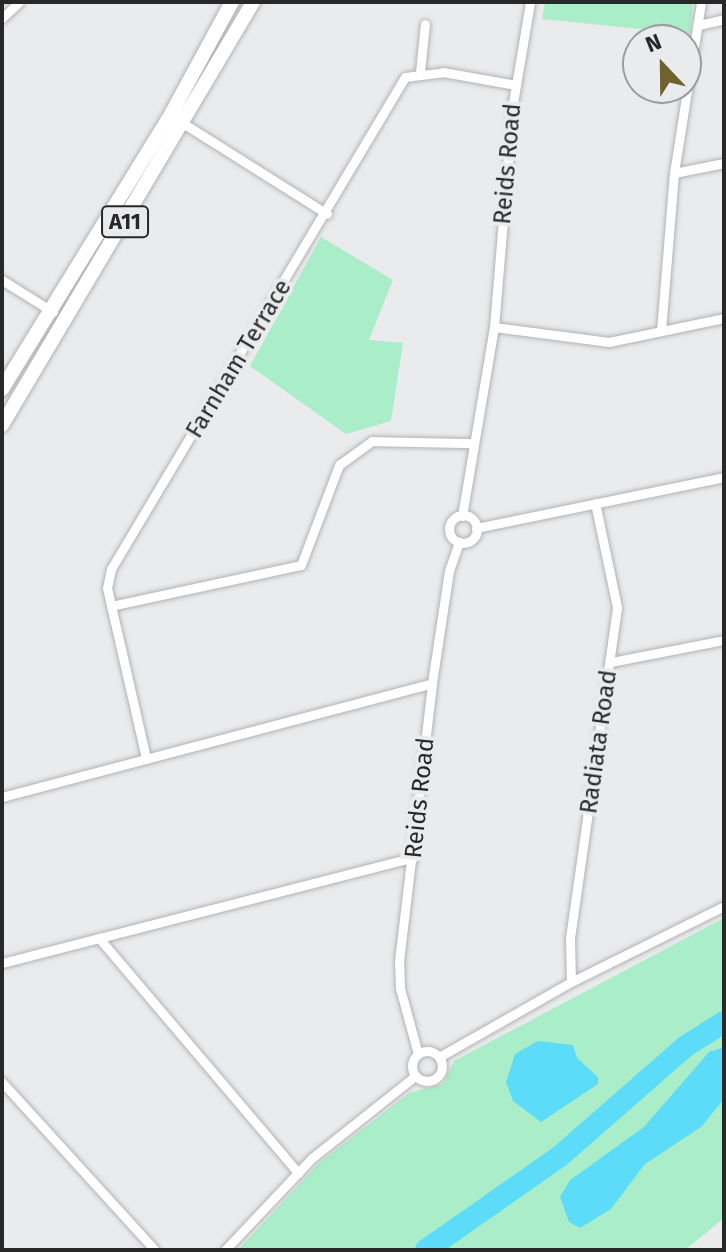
<!DOCTYPE html>
<html>
<head>
<meta charset="utf-8">
<style>
	body { margin:0 }
	#map { position:relative; width:726px; height:1252px; overflow:hidden; background:#eaebed; font-family:"Fira Sans",sans-serif }
	div>[style] { position:absolute }
	.green>* { inset:0; background:#aaedc9 }
	.water>* { inset:0; background:#5cdcf9 }
	.river>* { height:22px; margin:-11px; padding:0 11px; transform-origin:11px; border-radius:11px; background:#5cdcf9 }
	.roads { filter:drop-shadow(0 0 2px #b2b3b5) drop-shadow(0 0 2px #b2b3b5) }
	.street>* { height:9px; margin:-4.5px; padding:0 4.5px; transform-origin:4.5px; border-radius:4.5px; background:#fff }
	.street>.ring { margin:-4.5px; padding:0; box-sizing:content-box; background:none; border:9px solid #fff; border-radius:50% }
	.primary>* { height:14px; margin:-7px; padding:0 7px; transform-origin:7px; border-radius:7px; background:#fff }
	span { translate:-50% -50%; white-space:nowrap; text-align:center; line-height:1.15; -webkit-text-stroke:8px #eaebed; paint-order:stroke }
	.shield-label span { padding:2px 6px; background:#eaebed; border:2px solid; border-radius:6px; -webkit-text-stroke-width:0 }
	.shield-label { font-size:22px; color:#282829; font-weight:700 }
	.street-label { font-size:24px; color:#282829 }
	.frame { position:absolute; inset:0; border:4px solid #282829; pointer-events:none }
	.north { position:absolute; left:622px; top:24px; width:80px; height:80px; box-sizing:border-box; background:#eaebed; border:2px solid #9c9d9f; border-radius:50%; rotate:338deg; font-size:22px; font-weight:700; line-height:32px; text-align:center; color:#282829 }
	.north::after { content:''; display:block; margin:auto; width:28px; height:36px; background:#6f622f; clip-path:polygon(50% 0,100% 100%,50% 72%,0 100%) }
</style>
</head>
<body>
<div id="map">
	<div class="green">
		<i style="clip-path:polygon(545px 2px,693px 2px,690px 34px,542px 19px)"></i>
		<i style="clip-path:polygon(321px 237px,393px 280px,369px 340px,403px 343px,391px 421px,346px 434px,250px 366px)"></i>
		<i style="clip-path:polygon(724px 918px,724px 1218px,685px 1250px,238px 1250px,319px 1163px,409px 1093px,443px 1084px,454px 1061px)"></i>
	</div>
	<div class="water">
		<i style="clip-path:polygon(538px 1041px,573px 1045px,577px 1058px,598px 1077px,598px 1084px,541px 1122px,513px 1101px,506px 1082px,515px 1054px)"></i>
		<i style="clip-path:polygon(724px 1047px,724px 1099px,701px 1127px,645px 1164px,611px 1209px,580px 1228px,569px 1222px,560px 1197px,570px 1180px,644px 1127px,709px 1052px)"></i>
	</div>
	<div class="river">
		<i style="left:426px;top:1250px;width:162px;rotate:-35deg"></i>
		<i style="left:559px;top:1157px;width:169px;rotate:-41.2deg"></i>
		<i style="left:686px;top:1046px;width:45px;rotate:-32.3deg"></i>
	</div>
	<div class="roads">
		<div class="street">
			<i style="left:2px;top:18px;width:23px;rotate:-43deg"></i>
			<i style="left:699px;top:25px;width:26px;rotate:-13deg"></i>
			<i style="left:420px;top:72px;width:48px;rotate:-84.1deg"></i>
			<i style="left:178px;top:120px;width:176px;rotate:32.2deg"></i>
			<i style="left:674px;top:173px;width:51px;rotate:-11.3deg"></i>
			<i style="left:2px;top:280px;width:60px;rotate:32.1deg"></i>
			<i style="left:494px;top:327px;width:116px;rotate:7.4deg"></i>
			<i style="left:609px;top:342px;width:117px;rotate:-11.8deg"></i>
			<i style="left:661px;top:331px;width:159px;rotate:-85.3deg"></i>
			<i style="left:674px;top:173px;width:173px;rotate:-81deg"></i>
			<i class="ring" style="left:449px;top:515px;width:19px;height:19px"></i>
			<i style="left:462px;top:516px;width:192px;rotate:-80.4deg"></i>
			<i style="left:494px;top:327px;width:225px;rotate:-85.2deg"></i>
			<i style="left:513px;top:103px;width:102px;rotate:-80.4deg"></i>
			<i style="left:476px;top:528px;width:253px;rotate:-11.6deg"></i>
			<i style="left:111px;top:606px;width:194px;rotate:-12.2deg"></i>
			<i style="left:301px;top:565px;width:107px;rotate:-69.2deg"></i>
			<i style="left:339px;top:465px;width:41px;rotate:-36deg"></i>
			<i style="left:372px;top:441px;width:99px;rotate:1.2deg"></i>
			<i style="left:611px;top:662px;width:115px;rotate:-11deg"></i>
			<i style="left:146px;top:758px;width:174px;rotate:-102.9deg"></i>
			<i style="left:107px;top:588px;width:19px;rotate:-78deg"></i>
			<i style="left:111px;top:569px;width:573px;rotate:-59.14deg"></i>
			<i style="left:405px;top:77px;width:38px;rotate:-7deg"></i>
			<i style="left:443px;top:72px;width:74px;rotate:10.1deg"></i>
			<i style="left:2px;top:797px;width:445px;rotate:-14.8deg"></i>
			<i style="left:99px;top:938px;width:308px;rotate:49.7deg"></i>
			<i style="left:2px;top:963px;width:425px;rotate:-14.4deg"></i>
			<i style="left:571px;top:982px;width:44px;rotate:-91.3deg"></i>
			<i style="left:570px;top:938px;width:334px;rotate:-81.9deg"></i>
			<i style="left:617px;top:607px;width:106px;rotate:-101.9deg"></i>
			<i class="ring" style="left:412px;top:1051px;width:21px;height:21px"></i>
			<i style="left:418px;top:1054px;width:68px;rotate:-105.3deg"></i>
			<i style="left:400px;top:988px;width:27px;rotate:-92deg"></i>
			<i style="left:399px;top:961px;width:280px;rotate:-83.2deg"></i>
			<i style="left:432px;top:683px;width:113px;rotate:-81.4deg"></i>
			<i style="left:449px;top:571px;width:31px;rotate:-71deg"></i>
			<i style="left:439px;top:1057px;width:152px;rotate:-29.6deg"></i>
			<i style="left:571px;top:982px;width:171px;rotate:-26.4deg"></i>
			<i style="left:2px;top:1082px;width:227px;rotate:47.7deg"></i>
			<i style="left:225px;top:1250px;width:127px;rotate:-46.6deg"></i>
			<i style="left:312px;top:1158px;width:132px;rotate:-38.5deg"></i>
		</div>
		<div class="primary">
			<i style="left:2px;top:389px;width:321px;rotate:-58.4deg"></i>
			<i style="left:170px;top:116px;width:130px;rotate:-61.5deg"></i>
			<i style="left:2px;top:425px;width:492px;rotate:-59.3deg"></i>
		</div>
	</div>
	<div class="shield-label">
		<span style="left:125px;top:222px">A11</span>
	</div>
	<div class="street-label">
		<span style="left:508px;top:164px;rotate:-85deg">Reids Road</span>
		<span style="left:239px;top:359px;rotate:-59deg">Farnham Terrace</span>
		<span style="left:599px;top:742px;rotate:-82deg">Radiata Road</span>
		<span style="left:420px;top:798px;rotate:-84deg">Reids Road</span>
	</div>
	<div class="frame"></div>
	<div class="north">N</div>
</div>
</body>
</html>
